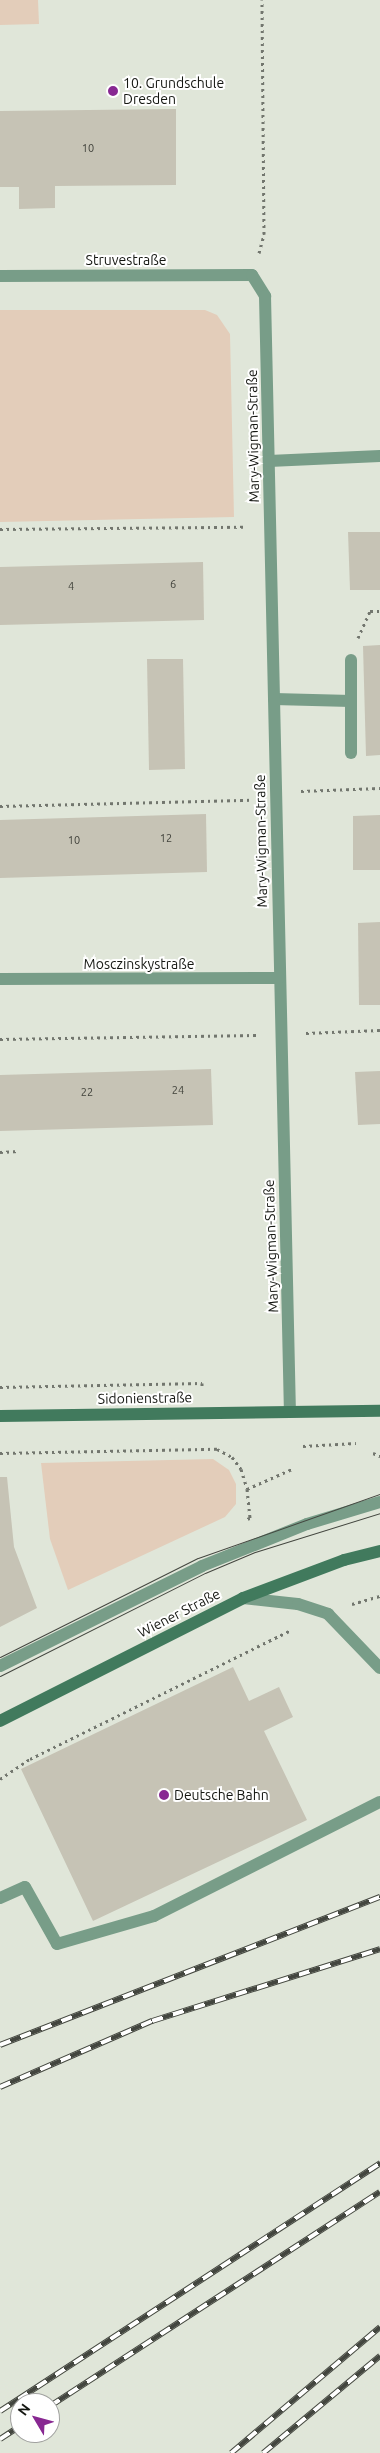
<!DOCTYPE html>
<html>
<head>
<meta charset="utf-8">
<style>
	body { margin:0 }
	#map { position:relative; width:380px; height:2453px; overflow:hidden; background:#e0e6d9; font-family:Ubuntu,sans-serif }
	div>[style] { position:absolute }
	.green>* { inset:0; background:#e3cdba }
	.building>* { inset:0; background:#c6c3b5 }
	.path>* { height:3px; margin-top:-1.5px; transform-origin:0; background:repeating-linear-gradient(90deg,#72766e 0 2.5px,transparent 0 6.5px) }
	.service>* { height:12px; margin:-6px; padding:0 6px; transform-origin:6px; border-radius:6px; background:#789d88 }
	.minor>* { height:12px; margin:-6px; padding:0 6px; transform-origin:6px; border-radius:6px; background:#789d88 }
	.secondary>* { height:12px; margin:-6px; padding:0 6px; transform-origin:6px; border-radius:6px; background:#417a5d }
	.tram>* { height:1px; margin:-0.5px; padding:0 0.5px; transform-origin:0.5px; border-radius:0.5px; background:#43463f }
	.rail>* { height:5.5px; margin-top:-2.75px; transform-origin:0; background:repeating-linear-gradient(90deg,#fff 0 11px,#43463f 0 22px); box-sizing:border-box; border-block:1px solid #43463f }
	.dots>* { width:14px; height:14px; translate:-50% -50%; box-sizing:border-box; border:2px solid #fff; border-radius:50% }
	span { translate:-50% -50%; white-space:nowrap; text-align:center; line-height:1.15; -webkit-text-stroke:4px #fff; paint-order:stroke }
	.number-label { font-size:11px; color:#41423b }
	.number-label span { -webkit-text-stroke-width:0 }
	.poi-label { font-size:14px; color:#151712 }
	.left { translate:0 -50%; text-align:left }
	.street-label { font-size:14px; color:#151712 }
	.north { position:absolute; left:10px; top:2393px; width:50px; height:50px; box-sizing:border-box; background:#fff; border:1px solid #a1a2a0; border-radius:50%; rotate:307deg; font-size:14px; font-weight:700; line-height:20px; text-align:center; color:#151712 }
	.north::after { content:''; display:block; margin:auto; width:18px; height:22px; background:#882892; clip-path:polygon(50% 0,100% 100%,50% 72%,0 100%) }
</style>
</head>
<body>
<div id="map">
	<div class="green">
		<i style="clip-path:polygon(0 0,38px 0,39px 24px,0 25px)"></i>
		<i style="clip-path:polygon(0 310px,205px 310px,217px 315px,230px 334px,234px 517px,0 522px)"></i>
		<i style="clip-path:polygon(213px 1459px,229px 1470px,236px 1484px,236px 1504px,225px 1517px,68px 1590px,50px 1539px,41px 1463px)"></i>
	</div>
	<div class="building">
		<i style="clip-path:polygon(176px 109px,176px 185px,55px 186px,55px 208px,19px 209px,19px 187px,0 187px,0 111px)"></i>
		<i style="clip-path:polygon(348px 532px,380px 532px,380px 590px,350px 590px)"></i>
		<i style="clip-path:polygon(203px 562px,204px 620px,0 625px,0 567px)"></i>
		<i style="clip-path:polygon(380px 645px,380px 755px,366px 756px,363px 646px)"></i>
		<i style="clip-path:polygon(147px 659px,183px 659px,185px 769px,149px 770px)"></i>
		<i style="clip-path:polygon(206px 814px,207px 872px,0 878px,0 820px)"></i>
		<i style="clip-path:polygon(380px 815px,380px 870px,353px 870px,353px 816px)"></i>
		<i style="clip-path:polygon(380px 922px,380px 1005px,359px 1005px,358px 923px)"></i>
		<i style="clip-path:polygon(211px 1069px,213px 1125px,0 1131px,0 1075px)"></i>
		<i style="clip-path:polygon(380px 1071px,380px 1124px,358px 1125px,355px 1072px)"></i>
		<i style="clip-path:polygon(0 1477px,7px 1477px,14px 1547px,37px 1608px,0 1627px)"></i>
		<i style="clip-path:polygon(233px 1667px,249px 1701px,279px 1687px,293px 1717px,264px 1731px,307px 1820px,93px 1921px,21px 1769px)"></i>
	</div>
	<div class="path">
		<i style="left:259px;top:253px;width:20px;rotate:-75deg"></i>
		<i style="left:264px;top:234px;width:234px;rotate:-90.5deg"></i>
		<i style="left:0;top:529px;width:244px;rotate:-0.5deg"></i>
		<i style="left:358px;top:638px;width:30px;rotate:-66deg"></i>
		<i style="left:370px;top:611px;width:10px"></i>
		<i style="left:301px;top:791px;width:79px;rotate:-2.2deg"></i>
		<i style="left:0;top:806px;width:252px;rotate:-1.4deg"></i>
		<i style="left:306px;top:1033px;width:74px;rotate:-2.3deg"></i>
		<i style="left:0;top:1039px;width:257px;rotate:-0.9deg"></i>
		<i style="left:0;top:1152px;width:19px;rotate:-3deg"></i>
		<i style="left:0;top:1387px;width:202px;rotate:-1.1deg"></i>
		<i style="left:202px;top:1383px;width:5px;rotate:90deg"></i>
		<i style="left:303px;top:1446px;width:53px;rotate:-3.2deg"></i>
		<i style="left:0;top:1453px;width:217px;rotate:-1.1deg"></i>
		<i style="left:217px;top:1449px;width:17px;rotate:28deg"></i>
		<i style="left:232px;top:1457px;width:15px;rotate:53deg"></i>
		<i style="left:241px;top:1469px;width:21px;rotate:73deg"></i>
		<i style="left:247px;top:1489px;width:29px;rotate:84deg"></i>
		<i style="left:250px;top:1518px;width:3px;rotate:162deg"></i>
		<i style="left:373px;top:1453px;width:8px;rotate:23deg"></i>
		<i style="left:247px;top:1489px;width:49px;rotate:-24deg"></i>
		<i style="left:352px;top:1604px;width:29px;rotate:-16deg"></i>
		<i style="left:0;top:1779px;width:36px;rotate:-34deg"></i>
		<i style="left:30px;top:1759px;width:291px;rotate:-26.3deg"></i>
	</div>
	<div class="service">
		<i style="left:274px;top:699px;width:77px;rotate:1.5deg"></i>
		<i style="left:351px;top:753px;width:93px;rotate:-90deg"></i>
		<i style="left:0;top:1666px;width:225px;rotate:-26.3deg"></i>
		<i style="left:202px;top:1566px;width:113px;rotate:-21.8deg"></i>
		<i style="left:307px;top:1524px;width:76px;rotate:-16.8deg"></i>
		<i style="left:0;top:1898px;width:27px;rotate:-24deg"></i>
		<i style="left:25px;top:1887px;width:65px;rotate:60.7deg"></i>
		<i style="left:57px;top:1944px;width:101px;rotate:-16.1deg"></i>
		<i style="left:154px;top:1916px;width:253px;rotate:-26.8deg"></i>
	</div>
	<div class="minor">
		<i style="left:0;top:276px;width:252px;rotate:-0.2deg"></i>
		<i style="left:252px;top:275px;width:25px;rotate:58deg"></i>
		<i style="left:265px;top:296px;width:1115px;rotate:88.72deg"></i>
		<i style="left:269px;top:461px;width:111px;rotate:-2.6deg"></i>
		<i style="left:0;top:979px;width:279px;rotate:-0.2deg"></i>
		<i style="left:243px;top:1598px;width:55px;rotate:6.2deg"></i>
		<i style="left:298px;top:1604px;width:32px;rotate:18deg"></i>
		<i style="left:328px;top:1614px;width:75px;rotate:46.1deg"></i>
	</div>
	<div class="secondary">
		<i style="left:0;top:1416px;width:380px;rotate:-0.8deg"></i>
		<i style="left:0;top:1721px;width:272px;rotate:-26.8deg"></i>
		<i style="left:243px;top:1598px;width:108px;rotate:-20.6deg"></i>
		<i style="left:344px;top:1560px;width:37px;rotate:-14deg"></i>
	</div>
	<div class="tram">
		<i style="left:0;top:1657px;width:221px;rotate:-26.6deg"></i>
		<i style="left:198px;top:1558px;width:193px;rotate:-19.4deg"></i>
		<i style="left:0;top:1676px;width:229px;rotate:-26.7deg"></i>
		<i style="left:205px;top:1573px;width:54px;rotate:-22.8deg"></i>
		<i style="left:255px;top:1552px;width:131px;rotate:-17.3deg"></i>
	</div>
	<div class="rail">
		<i style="left:0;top:2045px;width:408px;rotate:-21.3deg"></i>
		<i style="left:0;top:2087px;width:166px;rotate:-23.5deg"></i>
		<i style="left:152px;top:2021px;width:239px;rotate:-17.5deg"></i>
		<i style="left:50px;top:2406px;width:393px;rotate:-33deg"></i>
		<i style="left:0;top:2411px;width:454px;rotate:-33.1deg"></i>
		<i style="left:0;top:2439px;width:24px;rotate:-33deg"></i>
		<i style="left:231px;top:2453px;width:195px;rotate:-40.2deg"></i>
		<i style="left:263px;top:2453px;width:152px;rotate:-39.7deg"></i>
	</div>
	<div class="dots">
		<i style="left:113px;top:91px;background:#882892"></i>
		<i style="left:164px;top:1795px;background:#882892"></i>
	</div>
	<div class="number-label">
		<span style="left:88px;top:148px">10</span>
		<span style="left:173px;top:584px">6</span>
		<span style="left:71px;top:586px">4</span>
		<span style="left:166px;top:838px">12</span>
		<span style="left:74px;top:840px">10</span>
		<span style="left:178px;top:1090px">24</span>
		<span style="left:87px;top:1092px">22</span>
	</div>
	<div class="poi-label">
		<span class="left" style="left:123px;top:91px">10. Grundschule<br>Dresden</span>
		<span class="left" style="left:174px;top:1795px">Deutsche Bahn</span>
	</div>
	<div class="street-label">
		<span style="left:126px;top:260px">Struvestraße</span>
		<span style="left:253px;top:436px;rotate:-91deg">Mary-Wigman-Straße</span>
		<span style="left:261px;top:841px;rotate:-91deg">Mary-Wigman-Straße</span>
		<span style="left:139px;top:964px">Mosczinskystraße</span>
		<span style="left:271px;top:1246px;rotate:-92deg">Mary-Wigman-Straße</span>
		<span style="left:145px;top:1398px;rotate:-1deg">Sidonienstraße</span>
		<span style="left:179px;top:1613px;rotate:-27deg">Wiener Straße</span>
	</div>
	<div class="north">N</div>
</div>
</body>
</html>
